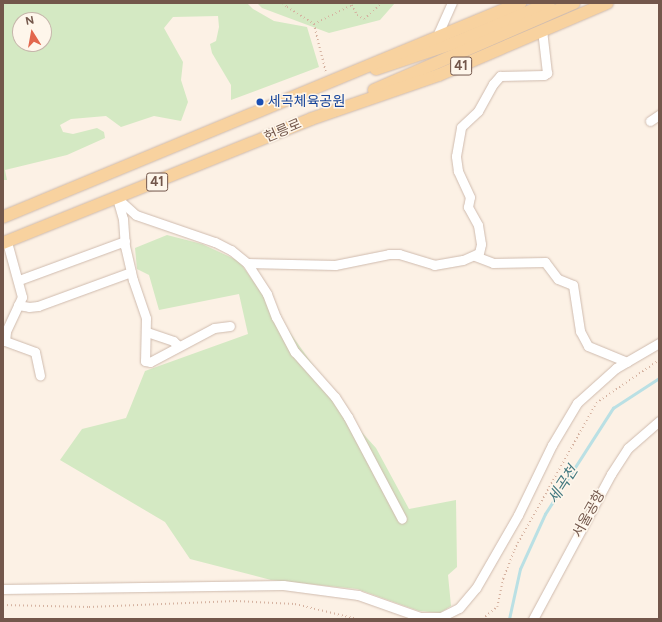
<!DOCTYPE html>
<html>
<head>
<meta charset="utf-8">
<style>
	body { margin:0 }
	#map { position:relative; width:662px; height:622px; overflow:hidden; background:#fcf1e5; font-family:Figtree,"Noto Sans KR",sans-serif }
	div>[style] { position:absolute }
	.green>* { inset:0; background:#d4e9c3 }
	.stream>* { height:2.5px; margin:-1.25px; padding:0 1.25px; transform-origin:1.25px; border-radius:1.25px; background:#bae0e4 }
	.path>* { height:1.5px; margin-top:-0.75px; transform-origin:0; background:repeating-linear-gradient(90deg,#d5b2a0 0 1px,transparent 0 4px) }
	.roads { filter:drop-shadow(0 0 1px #cfbbae) drop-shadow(0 0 1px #cfbbae) }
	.minor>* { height:9px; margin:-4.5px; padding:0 4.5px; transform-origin:4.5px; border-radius:4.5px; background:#fff }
	.major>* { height:12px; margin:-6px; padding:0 6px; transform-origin:6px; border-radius:6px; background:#f8d29f }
	.dots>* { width:11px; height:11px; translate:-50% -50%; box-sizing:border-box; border:2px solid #fef6eb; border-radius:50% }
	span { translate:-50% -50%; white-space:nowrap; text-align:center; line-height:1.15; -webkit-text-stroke:3px #fef6eb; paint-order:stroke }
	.shield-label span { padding:1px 3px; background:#fef6eb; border:1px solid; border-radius:3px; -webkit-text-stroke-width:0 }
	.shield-label { font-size:13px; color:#73574b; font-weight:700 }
	.transit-label { font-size:14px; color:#164399 }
	.left { translate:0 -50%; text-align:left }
	.street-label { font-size:14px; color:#73574b }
	.water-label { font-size:15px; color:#42787f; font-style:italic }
	.frame { position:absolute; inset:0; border:4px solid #73574b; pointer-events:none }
	.north { position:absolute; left:12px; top:12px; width:40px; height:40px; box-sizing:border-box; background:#fef6eb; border:1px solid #c6b6ab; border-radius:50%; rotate:349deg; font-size:11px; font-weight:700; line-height:16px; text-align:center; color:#73574b }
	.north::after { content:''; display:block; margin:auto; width:14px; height:18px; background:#e2674d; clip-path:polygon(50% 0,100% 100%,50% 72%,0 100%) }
</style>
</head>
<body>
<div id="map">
	<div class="green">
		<i style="clip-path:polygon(evenodd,3px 3px,247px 3px,253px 9px,274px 21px,307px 27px,319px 67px,231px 100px,231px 85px,212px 53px,210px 44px,216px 41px,219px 27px,218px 16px,173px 17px,164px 28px,183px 62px,181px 80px,188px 102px,181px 121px,154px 116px,121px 127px,106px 116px,71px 119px,60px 125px,63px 132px,73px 134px,97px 128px,104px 132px,105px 138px,67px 155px,5px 170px,7px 180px,3px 180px,3px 3px,20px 20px,44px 20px,44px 44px,20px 44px,20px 20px)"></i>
		<i style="clip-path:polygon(257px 3px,395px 3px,380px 20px,329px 33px,262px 8px)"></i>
		<i style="clip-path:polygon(167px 235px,202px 244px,239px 261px,357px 427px,376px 448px,409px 509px,456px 500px,457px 567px,448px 575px,451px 606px,440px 613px,419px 611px,357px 589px,271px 580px,190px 559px,165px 522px,60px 460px,82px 429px,126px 418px,145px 371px,248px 334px,239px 294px,159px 310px,149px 275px,137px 269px,135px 248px)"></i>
	</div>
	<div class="stream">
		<i style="left:509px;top:619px;width:51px;rotate:-77.6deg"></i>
		<i style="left:520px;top:569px;width:60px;rotate:-65.6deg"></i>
		<i style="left:545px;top:514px;width:126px;rotate:-57.3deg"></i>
		<i style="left:613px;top:408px;width:55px;rotate:-33.1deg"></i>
	</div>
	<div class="path">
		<i style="left:283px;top:3px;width:6px;rotate:45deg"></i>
		<i style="left:286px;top:3px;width:4px;rotate:76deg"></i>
		<i style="left:287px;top:7px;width:32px;rotate:32deg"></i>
		<i style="left:314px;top:24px;width:49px;rotate:76deg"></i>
		<i style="left:314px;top:24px;width:42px;rotate:-26.6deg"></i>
		<i style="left:352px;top:5px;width:11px;rotate:63deg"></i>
		<i style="left:357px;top:15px;width:8px;rotate:30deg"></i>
		<i style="left:364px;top:19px;width:24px;rotate:-42deg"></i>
		<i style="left:3px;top:605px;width:86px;rotate:1.3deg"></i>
		<i style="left:89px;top:607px;width:147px;rotate:-2.3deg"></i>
		<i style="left:236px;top:601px;width:59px;rotate:2.9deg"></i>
		<i style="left:295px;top:604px;width:64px;rotate:13.6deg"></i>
		<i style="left:482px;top:619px;width:19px;rotate:-39deg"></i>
		<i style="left:497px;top:607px;width:29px;rotate:-78deg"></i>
		<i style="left:503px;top:579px;width:31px;rotate:-69deg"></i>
		<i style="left:514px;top:550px;width:168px;rotate:-60.8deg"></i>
		<i style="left:596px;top:403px;width:76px;rotate:-34.3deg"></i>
	</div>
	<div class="roads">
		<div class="minor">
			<i style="left:437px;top:36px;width:36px;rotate:-66deg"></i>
			<i style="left:650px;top:121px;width:11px;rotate:-34deg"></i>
			<i style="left:117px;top:198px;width:25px;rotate:42deg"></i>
			<i style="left:136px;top:215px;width:83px;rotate:18.9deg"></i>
			<i style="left:215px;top:242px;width:18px;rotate:27deg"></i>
			<i style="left:231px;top:250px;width:21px;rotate:39deg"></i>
			<i style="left:247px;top:263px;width:37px;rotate:57deg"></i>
			<i style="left:267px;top:294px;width:25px;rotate:69deg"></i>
			<i style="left:276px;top:317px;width:40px;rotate:62deg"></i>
			<i style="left:295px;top:352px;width:60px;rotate:48.4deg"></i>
			<i style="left:335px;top:397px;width:24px;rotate:57deg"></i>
			<i style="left:348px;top:417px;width:115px;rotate:62.1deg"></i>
			<i style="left:117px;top:198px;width:22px;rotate:74deg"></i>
			<i style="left:123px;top:219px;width:27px;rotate:86deg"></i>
			<i style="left:125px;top:246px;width:35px;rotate:77deg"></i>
			<i style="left:133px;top:280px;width:40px;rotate:71.1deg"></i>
			<i style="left:146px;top:318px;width:43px;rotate:91.3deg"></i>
			<i style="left:145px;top:361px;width:5px;rotate:11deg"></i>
			<i style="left:150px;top:362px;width:72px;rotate:-28deg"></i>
			<i style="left:214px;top:328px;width:16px;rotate:-7deg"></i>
			<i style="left:7px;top:242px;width:57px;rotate:74.7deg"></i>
			<i style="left:22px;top:297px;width:38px;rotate:115deg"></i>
			<i style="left:6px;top:332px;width:9px;rotate:96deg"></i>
			<i style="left:5px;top:341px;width:32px;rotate:20deg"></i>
			<i style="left:35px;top:352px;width:24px;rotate:78deg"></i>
			<i style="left:475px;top:256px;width:19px;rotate:21deg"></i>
			<i style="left:493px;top:263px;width:52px;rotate:-1.1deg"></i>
			<i style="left:545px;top:262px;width:21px;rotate:53deg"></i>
			<i style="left:558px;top:279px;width:16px;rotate:22deg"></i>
			<i style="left:573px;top:285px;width:47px;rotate:81.3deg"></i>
			<i style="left:580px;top:331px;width:17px;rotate:62deg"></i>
			<i style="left:588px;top:346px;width:42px;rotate:22.3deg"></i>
			<i style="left:247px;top:263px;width:88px;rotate:1.3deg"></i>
			<i style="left:335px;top:265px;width:55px;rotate:-11.5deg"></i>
			<i style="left:389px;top:254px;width:10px"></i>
			<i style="left:399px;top:254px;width:37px;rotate:17deg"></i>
			<i style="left:434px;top:265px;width:29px;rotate:-10deg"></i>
			<i style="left:463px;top:260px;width:17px;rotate:-24deg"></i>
			<i style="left:479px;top:253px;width:9px;rotate:-77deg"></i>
			<i style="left:481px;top:244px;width:19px;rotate:-99deg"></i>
			<i style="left:478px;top:225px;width:21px;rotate:-119deg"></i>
			<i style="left:468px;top:207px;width:10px;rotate:-79deg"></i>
			<i style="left:470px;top:197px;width:29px;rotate:-115deg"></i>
			<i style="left:458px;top:171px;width:15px;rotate:-98deg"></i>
			<i style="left:456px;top:156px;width:29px;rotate:-80deg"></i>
			<i style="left:461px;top:127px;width:23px;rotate:-43deg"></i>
			<i style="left:478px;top:111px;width:31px;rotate:-61deg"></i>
			<i style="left:493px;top:84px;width:11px;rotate:-49deg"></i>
			<i style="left:500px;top:76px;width:44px;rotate:-1.3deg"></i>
			<i style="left:544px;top:75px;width:4px;rotate:-34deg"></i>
			<i style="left:547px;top:73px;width:43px;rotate:-96.6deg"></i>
			<i style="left:19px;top:280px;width:113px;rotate:-20.2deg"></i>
			<i style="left:18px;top:305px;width:11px;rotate:10deg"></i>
			<i style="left:29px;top:307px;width:9px;rotate:-6deg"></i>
			<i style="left:38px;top:306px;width:99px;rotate:-20.1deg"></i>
			<i style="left:147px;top:332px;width:28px;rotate:19deg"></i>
			<i style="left:173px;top:341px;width:8px;rotate:40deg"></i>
			<i style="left:3px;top:589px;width:280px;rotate:-0.8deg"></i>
			<i style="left:283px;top:585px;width:76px;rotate:7.6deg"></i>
			<i style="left:358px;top:595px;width:66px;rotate:19.5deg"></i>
			<i style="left:420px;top:617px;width:21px"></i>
			<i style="left:441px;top:617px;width:20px;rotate:-27deg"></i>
			<i style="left:459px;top:608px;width:26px;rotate:-50deg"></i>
			<i style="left:476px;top:588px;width:84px;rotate:-60.1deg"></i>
			<i style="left:518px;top:515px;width:78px;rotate:-64.1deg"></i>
			<i style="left:552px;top:445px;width:49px;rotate:-59.2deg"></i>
			<i style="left:577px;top:403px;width:52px;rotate:-41.9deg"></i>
			<i style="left:616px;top:368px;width:50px;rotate:-30.2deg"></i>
			<i style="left:533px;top:619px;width:165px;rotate:-61.7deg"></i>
			<i style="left:611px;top:474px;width:31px;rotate:-57deg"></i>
			<i style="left:628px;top:448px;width:41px;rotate:-41.1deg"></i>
		</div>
		<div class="major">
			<i style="left:376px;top:69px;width:82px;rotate:-18.4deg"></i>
			<i style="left:454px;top:43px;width:103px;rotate:-22.8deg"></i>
			<i style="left:374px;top:90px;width:218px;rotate:-23.5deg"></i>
			<i style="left:3px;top:217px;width:560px;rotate:-22.49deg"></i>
			<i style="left:3px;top:243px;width:332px;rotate:-21.9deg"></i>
			<i style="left:311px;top:119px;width:135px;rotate:-19deg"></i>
			<i style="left:439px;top:75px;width:183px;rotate:-23.2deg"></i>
		</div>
	</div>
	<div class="dots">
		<i style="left:260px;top:102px;background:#1a4fb4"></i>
	</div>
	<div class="shield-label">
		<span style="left:461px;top:66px">41</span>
		<span style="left:157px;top:182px">41</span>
	</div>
	<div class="transit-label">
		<span class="left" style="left:268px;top:102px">세곡체육공원</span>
	</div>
	<div class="street-label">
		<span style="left:283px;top:131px;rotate:-23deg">헌릉로</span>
		<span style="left:589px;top:514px;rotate:-61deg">서울공항</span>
	</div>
	<div class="water-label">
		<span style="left:563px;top:485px;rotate:-57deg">세곡천</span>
	</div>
	<div class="frame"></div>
	<div class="north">N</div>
</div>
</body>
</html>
